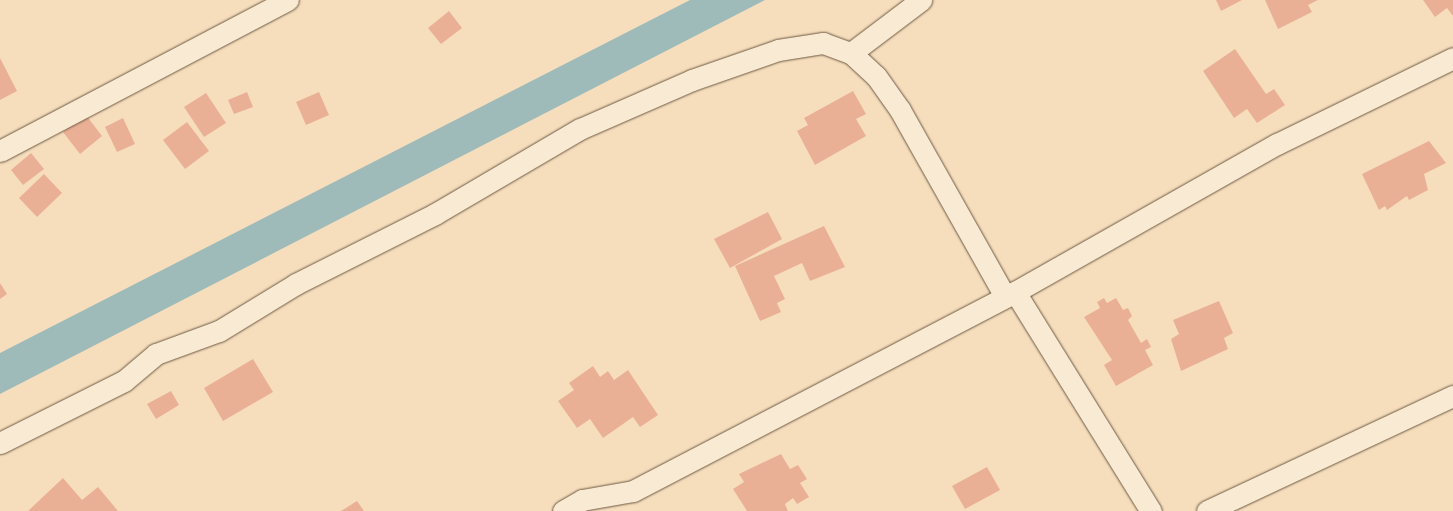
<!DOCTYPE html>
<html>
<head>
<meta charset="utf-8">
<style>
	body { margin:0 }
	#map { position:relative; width:1453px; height:511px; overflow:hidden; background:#f6debd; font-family:Vollkorn,serif }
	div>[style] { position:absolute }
	.water>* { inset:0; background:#9ebbb9 }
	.building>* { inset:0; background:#eab095 }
	.roads { filter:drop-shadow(0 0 1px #6e5942) drop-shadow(0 0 1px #6e5942) }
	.street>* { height:21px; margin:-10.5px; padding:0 10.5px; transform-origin:10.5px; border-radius:10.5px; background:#f9ead4 }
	span { translate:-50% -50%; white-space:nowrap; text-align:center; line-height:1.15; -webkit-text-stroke:4px #f9ead4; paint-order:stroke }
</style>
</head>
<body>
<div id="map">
	<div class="water">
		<i style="clip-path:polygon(690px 0,765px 0,0 394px,0 353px)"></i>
	</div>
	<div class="building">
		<i style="clip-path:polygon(1216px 0,1242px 0,1221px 11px)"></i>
		<i style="clip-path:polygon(1265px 0,1318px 0,1308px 5px,1312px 12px,1278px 29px)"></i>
		<i style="clip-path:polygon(1423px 0,1453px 0,1453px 16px,1447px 8px,1435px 17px)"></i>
		<i style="clip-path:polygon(449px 11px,462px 28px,441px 44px,428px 28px)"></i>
		<i style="clip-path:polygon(1235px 49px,1266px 94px,1274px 89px,1285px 105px,1257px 123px,1247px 109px,1234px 118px,1203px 71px)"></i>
		<i style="clip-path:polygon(0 58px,17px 91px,0 100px)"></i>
		<i style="clip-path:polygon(853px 91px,866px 114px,856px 119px,866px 136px,815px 165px,797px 131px,808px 125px,804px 118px)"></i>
		<i style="clip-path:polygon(247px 92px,253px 107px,234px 114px,228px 100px)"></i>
		<i style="clip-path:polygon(319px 92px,329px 115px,306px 125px,296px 102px)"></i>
		<i style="clip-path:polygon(206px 93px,226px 123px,204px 137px,184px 107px)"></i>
		<i style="clip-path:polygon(86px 115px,102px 136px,80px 154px,63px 132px)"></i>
		<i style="clip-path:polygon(123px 118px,135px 144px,117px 152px,105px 127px)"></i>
		<i style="clip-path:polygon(187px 122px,209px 151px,185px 169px,163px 140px)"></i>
		<i style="clip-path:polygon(1429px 141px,1446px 163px,1424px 174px,1428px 190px,1409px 200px,1407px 196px,1387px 210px,1385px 206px,1379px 210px,1362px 174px)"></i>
		<i style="clip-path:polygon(31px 153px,44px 169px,23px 185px,11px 170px)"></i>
		<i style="clip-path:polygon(44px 174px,62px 193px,37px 217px,19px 198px)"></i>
		<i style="clip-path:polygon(768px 212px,782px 239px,730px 268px,714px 239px)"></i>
		<i style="clip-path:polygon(824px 226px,845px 267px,810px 281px,802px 263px,774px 276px,785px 299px,777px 303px,781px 312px,760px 321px,735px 266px)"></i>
		<i style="clip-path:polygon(0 283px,7px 294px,0 299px)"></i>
		<i style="clip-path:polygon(1104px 298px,1107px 303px,1116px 298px,1123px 310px,1128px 308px,1132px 316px,1128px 320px,1141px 343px,1147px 339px,1151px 347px,1145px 350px,1153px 365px,1116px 386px,1104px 365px,1112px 360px,1084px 317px,1100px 308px,1097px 302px)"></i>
		<i style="clip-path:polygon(1219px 301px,1233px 333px,1224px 338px,1228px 349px,1181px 371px,1171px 339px,1179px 334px,1173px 320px)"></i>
		<i style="clip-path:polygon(253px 359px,273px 392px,223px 421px,204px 388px)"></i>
		<i style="clip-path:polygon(593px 366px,600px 377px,608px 371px,614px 380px,628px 370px,658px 415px,640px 427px,633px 417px,603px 438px,590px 419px,577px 428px,558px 401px,574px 390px,569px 383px)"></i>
		<i style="clip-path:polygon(171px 391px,179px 405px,156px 419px,147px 404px)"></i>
		<i style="clip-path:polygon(781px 454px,790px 469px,798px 465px,807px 479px,800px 483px,809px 497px,797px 504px,793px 498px,785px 504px,788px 511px,747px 511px,733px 489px,744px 482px,739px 474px)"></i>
		<i style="clip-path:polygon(987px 467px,1000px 490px,965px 509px,952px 486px)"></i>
		<i style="clip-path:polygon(63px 478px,82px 500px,98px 487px,118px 511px,28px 511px)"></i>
		<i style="clip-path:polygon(357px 501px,364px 511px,341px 511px)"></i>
	</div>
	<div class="roads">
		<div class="street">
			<i style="left:851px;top:53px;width:88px;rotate:-37.1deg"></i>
			<i style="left:0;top:151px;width:325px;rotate:-27.7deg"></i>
			<i style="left:1015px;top:292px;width:258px;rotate:58.2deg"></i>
			<i style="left:0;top:443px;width:139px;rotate:-26.6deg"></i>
			<i style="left:124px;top:381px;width:42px;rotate:-40.2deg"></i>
			<i style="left:156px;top:354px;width:67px;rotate:-20.1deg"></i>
			<i style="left:219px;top:331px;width:90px;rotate:-31.4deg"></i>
			<i style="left:296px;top:284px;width:156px;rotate:-26.7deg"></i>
			<i style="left:435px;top:214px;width:168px;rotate:-30.4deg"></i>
			<i style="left:580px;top:129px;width:122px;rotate:-23.6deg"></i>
			<i style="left:692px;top:80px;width:91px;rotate:-19.2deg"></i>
			<i style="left:778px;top:50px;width:46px;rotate:-8.8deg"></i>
			<i style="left:823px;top:43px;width:30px;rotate:20deg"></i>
			<i style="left:851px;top:53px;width:34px;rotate:43deg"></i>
			<i style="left:876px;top:76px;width:42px;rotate:54.8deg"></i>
			<i style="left:900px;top:110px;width:214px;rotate:60.6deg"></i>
			<i style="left:563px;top:511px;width:22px;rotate:-30deg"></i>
			<i style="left:582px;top:500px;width:52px;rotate:-10deg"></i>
			<i style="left:633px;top:491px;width:431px;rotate:-27.5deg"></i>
			<i style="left:1015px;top:292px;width:301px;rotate:-29.5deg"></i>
			<i style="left:1277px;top:144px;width:196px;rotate:-26deg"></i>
			<i style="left:1207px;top:511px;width:272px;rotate:-25.1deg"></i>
		</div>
	</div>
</div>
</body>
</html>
